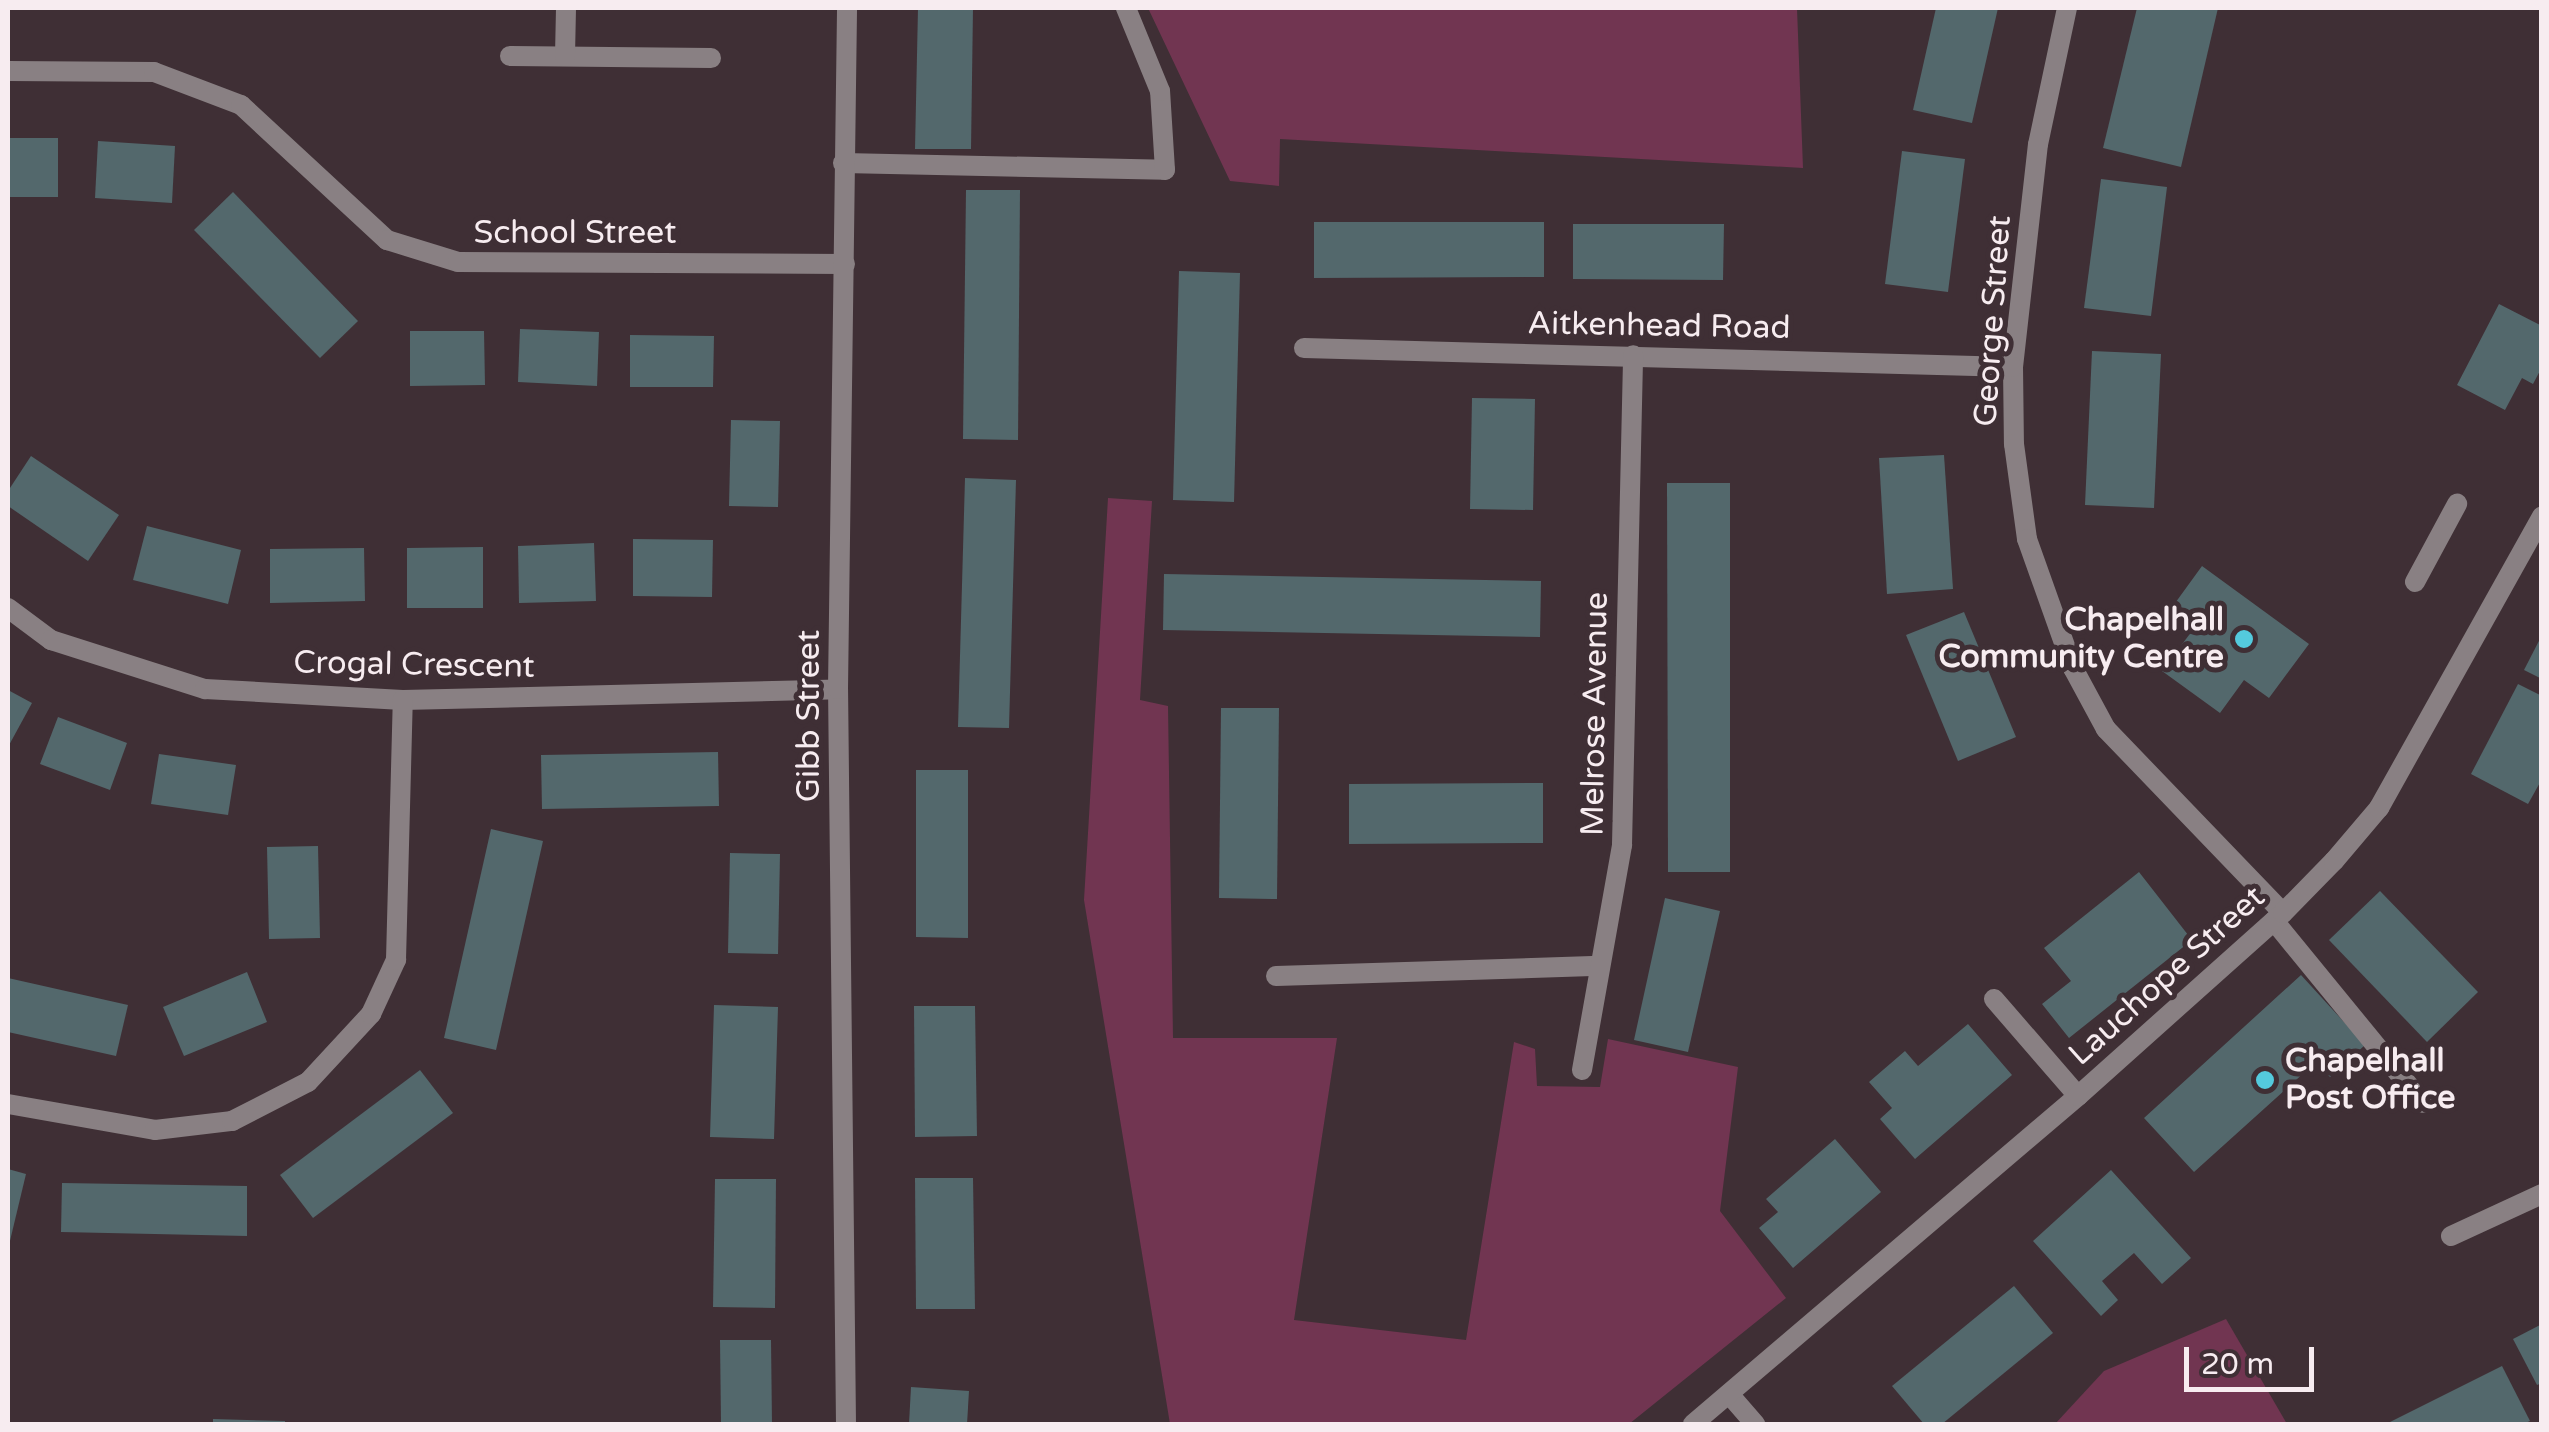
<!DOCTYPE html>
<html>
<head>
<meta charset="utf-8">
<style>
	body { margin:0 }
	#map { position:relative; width:2549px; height:1432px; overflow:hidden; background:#3f2f35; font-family:"Varela Round",sans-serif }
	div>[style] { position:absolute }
	.green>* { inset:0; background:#713551 }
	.building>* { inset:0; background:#53686c }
	.service>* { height:20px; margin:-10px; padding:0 10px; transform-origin:10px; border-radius:10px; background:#898083 }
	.minor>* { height:20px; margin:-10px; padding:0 10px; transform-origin:10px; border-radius:10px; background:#898083 }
	.tertiary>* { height:20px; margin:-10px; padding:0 10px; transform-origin:10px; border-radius:10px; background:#898083 }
	.dots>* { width:28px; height:28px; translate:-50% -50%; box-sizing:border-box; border:5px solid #3f2f35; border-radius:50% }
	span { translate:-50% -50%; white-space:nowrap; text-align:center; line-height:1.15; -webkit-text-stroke:10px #3f2f35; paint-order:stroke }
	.street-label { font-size:32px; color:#f7ecf0 }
	.poi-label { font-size:32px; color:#f7ecf0; font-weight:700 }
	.right { translate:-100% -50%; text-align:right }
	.left { translate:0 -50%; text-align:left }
	.frame { position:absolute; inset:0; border:10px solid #f7ecf0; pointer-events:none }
	.scale { position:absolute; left:2184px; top:1347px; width:130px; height:45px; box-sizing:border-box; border:5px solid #f7ecf0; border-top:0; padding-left:12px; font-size:30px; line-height:35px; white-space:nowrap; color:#f7ecf0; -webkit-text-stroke:8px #3f2f35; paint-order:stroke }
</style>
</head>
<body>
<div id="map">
	<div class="green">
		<i style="clip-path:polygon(1148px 8px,1797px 8px,1803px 168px,1280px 139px,1279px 186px,1230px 181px)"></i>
		<i style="clip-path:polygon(1108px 498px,1152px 501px,1140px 700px,1168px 706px,1173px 1038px,1337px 1038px,1294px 1320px,1466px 1340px,1514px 1042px,1535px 1049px,1537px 1086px,1600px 1087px,1608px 1039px,1738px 1067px,1720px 1211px,1786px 1298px,1629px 1424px,1170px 1424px,1084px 900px)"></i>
		<i style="clip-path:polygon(2226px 1319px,2287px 1424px,2055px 1424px,2104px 1371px)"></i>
	</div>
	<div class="building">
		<i style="clip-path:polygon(918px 8px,973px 8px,971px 149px,915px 149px)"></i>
		<i style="clip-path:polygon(1936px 8px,1998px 8px,1972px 123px,1913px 110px)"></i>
		<i style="clip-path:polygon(2137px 8px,2218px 8px,2181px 167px,2103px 148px)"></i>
		<i style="clip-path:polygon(8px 138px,58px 138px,58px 197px,8px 197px)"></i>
		<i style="clip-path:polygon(98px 141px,175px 146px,172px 203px,95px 198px)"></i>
		<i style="clip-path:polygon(1902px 151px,1965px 159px,1948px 292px,1885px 284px)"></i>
		<i style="clip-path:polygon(2101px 179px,2167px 187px,2151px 316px,2084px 308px)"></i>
		<i style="clip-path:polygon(966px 190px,1020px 190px,1018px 440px,963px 439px)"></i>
		<i style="clip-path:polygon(233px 192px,358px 321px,320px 358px,194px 230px)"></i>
		<i style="clip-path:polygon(1314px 222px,1544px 222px,1544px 277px,1314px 278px)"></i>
		<i style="clip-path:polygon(1573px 224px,1724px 224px,1723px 280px,1573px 279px)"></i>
		<i style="clip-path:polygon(1179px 271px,1240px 273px,1234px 502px,1173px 500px)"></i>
		<i style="clip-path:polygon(2499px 304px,2542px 326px,2542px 367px,2533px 384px,2522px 378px,2505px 410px,2457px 385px)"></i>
		<i style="clip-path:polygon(520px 329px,599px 332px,597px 386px,518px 382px)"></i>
		<i style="clip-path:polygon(410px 331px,484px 331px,485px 385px,410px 386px)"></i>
		<i style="clip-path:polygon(630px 335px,714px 336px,713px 387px,630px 387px)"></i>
		<i style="clip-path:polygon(2092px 351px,2161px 354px,2154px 508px,2085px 505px)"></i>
		<i style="clip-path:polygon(1472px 398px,1535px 399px,1533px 510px,1470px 509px)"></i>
		<i style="clip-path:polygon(731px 420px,780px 421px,778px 507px,729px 506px)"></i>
		<i style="clip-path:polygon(1944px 455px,1953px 589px,1887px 594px,1879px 458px)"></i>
		<i style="clip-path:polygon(31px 456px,119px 515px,88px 561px,8px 506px,8px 491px)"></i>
		<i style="clip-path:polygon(965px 478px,1016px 480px,1009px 728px,958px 727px)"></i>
		<i style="clip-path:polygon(1667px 483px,1730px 483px,1730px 872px,1668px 872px)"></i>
		<i style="clip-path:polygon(147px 526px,241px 550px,228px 604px,133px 580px)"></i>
		<i style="clip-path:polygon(633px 539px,713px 540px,712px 597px,633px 596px)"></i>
		<i style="clip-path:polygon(594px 543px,596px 601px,519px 603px,518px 546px)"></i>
		<i style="clip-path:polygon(483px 547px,483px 608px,407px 608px,407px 548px)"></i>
		<i style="clip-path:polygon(364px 548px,365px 601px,270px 603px,270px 549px)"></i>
		<i style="clip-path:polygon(2202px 566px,2309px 644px,2269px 698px,2244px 680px,2220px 713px,2162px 671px,2189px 635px,2165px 617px)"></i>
		<i style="clip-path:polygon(1164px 574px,1541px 581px,1540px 637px,1163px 630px)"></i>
		<i style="clip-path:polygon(1964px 612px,2016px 737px,1958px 761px,1906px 635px)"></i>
		<i style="clip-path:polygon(2542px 635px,2542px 679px,2524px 670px)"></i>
		<i style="clip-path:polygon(2518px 684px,2542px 696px,2542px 779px,2528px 804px,2471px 774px)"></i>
		<i style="clip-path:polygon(8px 690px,32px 703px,8px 747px)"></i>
		<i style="clip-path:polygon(1221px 708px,1279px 708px,1277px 899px,1219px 898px)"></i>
		<i style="clip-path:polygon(58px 717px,127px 743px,110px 790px,40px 764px)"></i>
		<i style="clip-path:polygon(718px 752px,719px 806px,542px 809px,541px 755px)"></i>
		<i style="clip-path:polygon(159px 754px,236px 765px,228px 815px,151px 804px)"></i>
		<i style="clip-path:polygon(916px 770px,968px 770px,968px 938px,916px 937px)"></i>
		<i style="clip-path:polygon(1543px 783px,1543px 843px,1349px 844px,1349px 784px)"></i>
		<i style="clip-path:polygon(491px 829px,543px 841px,496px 1050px,444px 1038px)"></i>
		<i style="clip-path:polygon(318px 846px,320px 938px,269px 939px,267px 847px)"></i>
		<i style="clip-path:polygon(730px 853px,780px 854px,778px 954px,728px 953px)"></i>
		<i style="clip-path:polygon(2139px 872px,2192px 940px,2069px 1038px,2042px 1004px,2071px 981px,2044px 948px)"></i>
		<i style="clip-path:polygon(2380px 891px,2478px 992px,2427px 1042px,2329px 940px)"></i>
		<i style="clip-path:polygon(1665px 898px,1720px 911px,1688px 1052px,1634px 1040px)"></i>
		<i style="clip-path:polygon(247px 972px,267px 1022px,184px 1056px,163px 1007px)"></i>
		<i style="clip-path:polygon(2301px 975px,2365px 1045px,2330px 1077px,2316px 1062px,2194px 1172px,2144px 1118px)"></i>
		<i style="clip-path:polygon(8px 978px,128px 1005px,116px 1056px,8px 1032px)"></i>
		<i style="clip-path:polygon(714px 1005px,778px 1007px,774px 1139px,710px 1137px)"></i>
		<i style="clip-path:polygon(914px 1006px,975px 1006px,977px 1136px,915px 1137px)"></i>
		<i style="clip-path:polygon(1968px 1024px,2012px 1075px,1915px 1159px,1880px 1119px,1892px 1108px,1869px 1082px,1905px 1051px,1918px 1066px)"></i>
		<i style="clip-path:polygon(420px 1070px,453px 1113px,313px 1218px,280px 1175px)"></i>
		<i style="clip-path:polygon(1835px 1139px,1881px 1192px,1793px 1268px,1759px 1228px,1778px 1212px,1766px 1199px)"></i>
		<i style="clip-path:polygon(8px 1169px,26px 1174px,9px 1245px,8px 1244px)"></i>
		<i style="clip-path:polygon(2111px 1170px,2191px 1258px,2162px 1284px,2134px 1253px,2102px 1281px,2118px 1300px,2101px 1316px,2033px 1241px)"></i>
		<i style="clip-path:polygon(915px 1178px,973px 1178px,975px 1309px,916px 1309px)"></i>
		<i style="clip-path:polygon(715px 1179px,776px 1179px,775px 1308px,713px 1307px)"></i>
		<i style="clip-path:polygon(62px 1183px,247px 1186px,247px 1236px,61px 1232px)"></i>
		<i style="clip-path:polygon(2014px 1286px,2053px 1333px,1942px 1424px,1924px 1424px,1892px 1386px)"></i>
		<i style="clip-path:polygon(2542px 1324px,2542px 1383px,2537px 1385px,2513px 1339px)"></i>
		<i style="clip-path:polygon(720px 1340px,771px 1340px,772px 1424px,721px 1424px)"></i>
		<i style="clip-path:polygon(2502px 1366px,2530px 1421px,2523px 1424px,2386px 1424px)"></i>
		<i style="clip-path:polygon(911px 1387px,969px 1391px,967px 1424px,909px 1424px)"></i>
		<i style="clip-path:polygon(213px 1419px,285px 1421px,285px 1424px,213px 1424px)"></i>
	</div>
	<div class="service">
		<i style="left:843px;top:163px;width:322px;rotate:1.2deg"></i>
		<i style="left:1165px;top:170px;width:79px;rotate:-93.6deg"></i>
		<i style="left:1160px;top:91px;width:90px;rotate:-112.3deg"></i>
		<i style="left:2415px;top:582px;width:89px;rotate:-61.7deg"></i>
		<i style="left:2274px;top:921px;width:235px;rotate:50.7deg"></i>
		<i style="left:1276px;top:976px;width:324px;rotate:-1.8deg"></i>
		<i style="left:1994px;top:999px;width:128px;rotate:49.1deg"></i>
	</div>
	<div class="minor">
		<i style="left:2067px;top:8px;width:139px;rotate:102deg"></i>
		<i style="left:2038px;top:144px;width:224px;rotate:96.4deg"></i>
		<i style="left:2013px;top:367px;width:77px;rotate:89.3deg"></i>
		<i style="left:2014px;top:444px;width:96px;rotate:82.2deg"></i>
		<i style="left:2027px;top:539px;width:137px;rotate:70.4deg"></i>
		<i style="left:2073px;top:668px;width:69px;rotate:61.6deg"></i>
		<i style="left:2106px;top:729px;width:255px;rotate:46.1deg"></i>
		<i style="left:510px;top:56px;width:201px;rotate:0.6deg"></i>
		<i style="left:565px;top:56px;width:48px;rotate:-88.8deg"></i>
		<i style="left:8px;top:71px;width:146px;rotate:0.4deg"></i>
		<i style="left:154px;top:72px;width:93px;rotate:20.8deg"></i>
		<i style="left:241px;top:105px;width:199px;rotate:42.8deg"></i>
		<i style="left:387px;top:240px;width:74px;rotate:17.2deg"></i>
		<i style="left:458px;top:262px;width:387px;rotate:0.3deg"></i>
		<i style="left:1304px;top:348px;width:709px;rotate:1.54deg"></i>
		<i style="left:8px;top:608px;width:54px;rotate:36.7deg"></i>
		<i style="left:51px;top:640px;width:162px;rotate:17.7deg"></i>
		<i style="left:205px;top:689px;width:198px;rotate:3.2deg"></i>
		<i style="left:403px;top:700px;width:435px;rotate:-1.4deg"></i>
		<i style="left:1582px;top:1070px;width:229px;rotate:-79.9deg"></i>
		<i style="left:1622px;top:845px;width:490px;rotate:-88.7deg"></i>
		<i style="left:8px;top:1104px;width:149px;rotate:10deg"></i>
		<i style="left:155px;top:1130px;width:78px;rotate:-6.7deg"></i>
		<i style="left:232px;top:1121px;width:85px;rotate:-27.2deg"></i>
		<i style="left:308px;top:1082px;width:93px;rotate:-47.2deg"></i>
		<i style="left:371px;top:1014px;width:60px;rotate:-65.2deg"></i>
		<i style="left:396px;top:960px;width:260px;rotate:-88.5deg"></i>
		<i style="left:2451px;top:1236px;width:100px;rotate:-24.8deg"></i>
		<i style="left:1729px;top:1394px;width:40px;rotate:49deg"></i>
		<i style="left:846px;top:1424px;width:735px;rotate:-90.62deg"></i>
		<i style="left:838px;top:689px;width:681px;rotate:-89.24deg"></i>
	</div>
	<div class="tertiary">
		<i style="left:1693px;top:1424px;width:506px;rotate:-40.43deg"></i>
		<i style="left:2078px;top:1096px;width:275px;rotate:-41.8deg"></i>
		<i style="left:2283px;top:913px;width:73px;rotate:-45.6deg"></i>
		<i style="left:2334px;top:861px;width:70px;rotate:-49.7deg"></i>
		<i style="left:2379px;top:808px;width:334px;rotate:-60.8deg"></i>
	</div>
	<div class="dots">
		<i style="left:2244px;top:639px;background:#54cadd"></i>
		<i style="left:2265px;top:1080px;background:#54cadd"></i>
	</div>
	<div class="street-label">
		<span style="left:575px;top:233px">School Street</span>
		<span style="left:1993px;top:321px;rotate:-86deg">George Street</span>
		<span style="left:1659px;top:326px;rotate:1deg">Aitkenhead Road</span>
		<span style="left:414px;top:665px;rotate:1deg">Crogal Crescent</span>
		<span style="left:1595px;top:714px;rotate:-89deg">Melrose Avenue</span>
		<span style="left:809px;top:716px;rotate:-90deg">Gibb Street</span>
		<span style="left:2167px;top:976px;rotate:-42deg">Lauchope Street</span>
	</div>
	<div class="poi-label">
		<span class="right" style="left:2224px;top:639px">Chapelhall<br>Community Centre</span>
		<span class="left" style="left:2285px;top:1080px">Chapelhall<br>Post Office</span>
	</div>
	<div class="frame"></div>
	<div class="scale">20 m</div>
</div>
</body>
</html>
